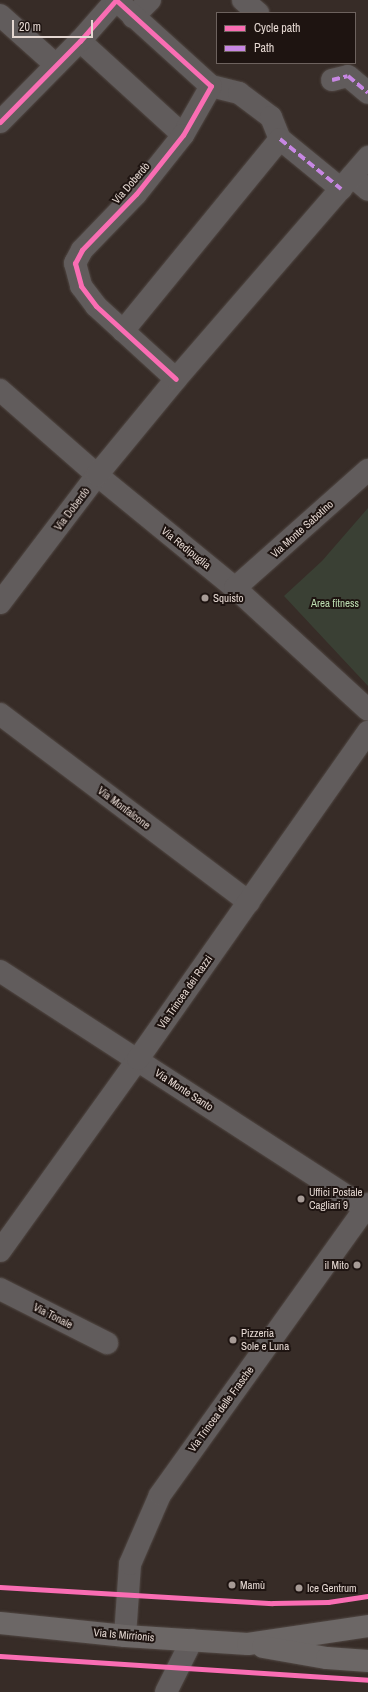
<!DOCTYPE html>
<html>
<head>
<meta charset="utf-8">
<style>
	body { margin:0 }
	#map { position:relative; width:368px; height:1692px; overflow:hidden; background:#372c27; font-family:"Archivo Narrow",sans-serif }
	div>[style] { position:absolute }
	.green>* { inset:0; background:#3a4034 }
	.roads { filter:drop-shadow(0 0 1px #514844) drop-shadow(0 0 1px #514844) }
	.street>* { height:22px; margin:-11px; padding:0 11px; transform-origin:11px; border-radius:11px; background:#615c5c }
	.secondary>* { height:22px; margin:-11px; padding:0 11px; transform-origin:11px; border-radius:11px; background:#6c6766 }
	.quiet>* { height:4px; margin-top:-2px; transform-origin:0; background:repeating-linear-gradient(90deg,#c787e3 0 8px,transparent 0 12px) }
	.cycleway>* { height:5px; margin:-2.5px; padding:0 2.5px; transform-origin:2.5px; border-radius:2.5px; background:#f96db3 }
	.dots>* { width:11px; height:11px; translate:-50% -50%; box-sizing:border-box; border:2px solid #1e1411; border-radius:50% }
	span { translate:-50% -50%; white-space:nowrap; text-align:center; line-height:1.15; -webkit-text-stroke:4px #1e1411; paint-order:stroke }
	.street-label { font-size:11px; color:#e4d7d1 }
	.poi-label { font-size:11px; color:#e4d7d1 }
	.left { translate:0 -50%; text-align:left }
	.right { translate:-100% -50%; text-align:right }
	.park-label { font-size:11px; color:#bddeb1 }
	.legend { position:absolute; left:216px; top:12px; width:140px; height:52px; box-sizing:border-box; background:#1e1411; border:1px solid #6d625e; margin:0; padding:5px 7px; list-style:none; font-size:12px; color:#e4d7d1 }
	.legend li { display:flex; align-items:center; gap:8px; height:20px }
	.legend b { width:20px; border:1px solid #6d625e }
	.scale { position:absolute; left:12px; top:20px; width:81px; height:18px; box-sizing:border-box; border:2px solid #e4d7d1; border-top:0; padding-left:5px; font-size:12px; line-height:14px; white-space:nowrap; color:#e4d7d1; -webkit-text-stroke:3px #1e1411; paint-order:stroke }
</style>
</head>
<body>
<div id="map">
	<div class="green">
		<i style="clip-path:polygon(368px 508px,368px 686px,284px 596px,322px 561px)"></i>
	</div>
	<div class="roads">
		<div class="street">
			<i style="left:243px;top:0;width:20px;rotate:41deg"></i>
			<i style="left:0;top:15px;width:75px;rotate:41.8deg"></i>
			<i style="left:133px;top:17px;width:24px;rotate:-45deg"></i>
			<i style="left:80px;top:41px;width:139px;rotate:42.4deg"></i>
			<i style="left:332px;top:80px;width:16px;rotate:-14deg"></i>
			<i style="left:348px;top:76px;width:26px;rotate:40deg"></i>
			<i style="left:211px;top:86px;width:29px;rotate:14deg"></i>
			<i style="left:239px;top:93px;width:40px;rotate:37deg"></i>
			<i style="left:271px;top:117px;width:24px;rotate:68deg"></i>
			<i style="left:280px;top:139px;width:79px;rotate:39.3deg"></i>
			<i style="left:0;top:122px;width:114px;rotate:-45.4deg"></i>
			<i style="left:80px;top:41px;width:55px;rotate:-48.7deg"></i>
			<i style="left:116px;top:0;width:128px;rotate:42.2deg"></i>
			<i style="left:211px;top:86px;width:56px;rotate:119.7deg"></i>
			<i style="left:183px;top:135px;width:75px;rotate:128.5deg"></i>
			<i style="left:136px;top:194px;width:78px;rotate:134deg"></i>
			<i style="left:82px;top:250px;width:15px;rotate:118deg"></i>
			<i style="left:75px;top:263px;width:24px;rotate:75deg"></i>
			<i style="left:81px;top:286px;width:25px;rotate:53deg"></i>
			<i style="left:96px;top:306px;width:108px;rotate:42.4deg"></i>
			<i style="left:352px;top:176px;width:21px;rotate:41deg"></i>
			<i style="left:123px;top:331px;width:248px;rotate:-50.7deg"></i>
			<i style="left:0;top:390px;width:129px;rotate:41.2deg"></i>
			<i style="left:97px;top:475px;width:178px;rotate:39.3deg"></i>
			<i style="left:235px;top:588px;width:180px;rotate:42.5deg"></i>
			<i style="left:235px;top:588px;width:178px;rotate:-41.6deg"></i>
			<i style="left:0;top:603px;width:161px;rotate:-52.8deg"></i>
			<i style="left:97px;top:475px;width:124px;rotate:-50.5deg"></i>
			<i style="left:176px;top:379px;width:294px;rotate:-49.1deg"></i>
			<i style="left:0;top:714px;width:312px;rotate:37.1deg"></i>
			<i style="left:0;top:971px;width:439px;rotate:33deg"></i>
			<i style="left:0;top:1251px;width:236px;rotate:-54.3deg"></i>
			<i style="left:138px;top:1059px;width:400px;rotate:-54.9deg"></i>
			<i style="left:0;top:1289px;width:120px;rotate:26.8deg"></i>
			<i style="left:125px;top:1636px;width:72px;rotate:-86deg"></i>
			<i style="left:130px;top:1564px;width:75px;rotate:-66.5deg"></i>
			<i style="left:160px;top:1495px;width:358px;rotate:-54.4deg"></i>
			<i style="left:166px;top:1692px;width:58px;rotate:-63.4deg"></i>
		</div>
		<div class="secondary">
			<i style="left:0;top:1623px;width:126px;rotate:5.9deg"></i>
			<i style="left:125px;top:1636px;width:123px;rotate:3.7deg"></i>
			<i style="left:248px;top:1644px;width:121px;rotate:-8.5deg"></i>
			<i style="left:263px;top:1647px;width:65px;rotate:9.8deg"></i>
			<i style="left:327px;top:1658px;width:41px;rotate:4.2deg"></i>
		</div>
	</div>
	<div class="quiet">
		<i style="left:332px;top:80px;width:16px;rotate:-14deg"></i>
		<i style="left:348px;top:76px;width:26px;rotate:40deg"></i>
		<i style="left:280px;top:139px;width:79px;rotate:39.3deg"></i>
	</div>
	<div class="cycleway">
		<i style="left:0;top:122px;width:114px;rotate:-45.4deg"></i>
		<i style="left:80px;top:41px;width:55px;rotate:-48.7deg"></i>
		<i style="left:116px;top:0;width:128px;rotate:42.2deg"></i>
		<i style="left:211px;top:86px;width:56px;rotate:119.7deg"></i>
		<i style="left:183px;top:135px;width:75px;rotate:128.5deg"></i>
		<i style="left:136px;top:194px;width:78px;rotate:134deg"></i>
		<i style="left:82px;top:250px;width:15px;rotate:118deg"></i>
		<i style="left:75px;top:263px;width:24px;rotate:75deg"></i>
		<i style="left:81px;top:286px;width:25px;rotate:53deg"></i>
		<i style="left:96px;top:306px;width:108px;rotate:42.4deg"></i>
		<i style="left:0;top:1587px;width:273px;rotate:3.4deg"></i>
		<i style="left:273px;top:1603px;width:55px;rotate:-1deg"></i>
		<i style="left:328px;top:1602px;width:40px;rotate:-8.5deg"></i>
		<i style="left:0;top:1656px;width:369px;rotate:3.7deg"></i>
	</div>
	<div class="dots">
		<i style="left:205px;top:598px;background:#a79b96"></i>
		<i style="left:301px;top:1199px;background:#a79b96"></i>
		<i style="left:357px;top:1265px;background:#a79b96"></i>
		<i style="left:233px;top:1340px;background:#a79b96"></i>
		<i style="left:232px;top:1585px;background:#a79b96"></i>
		<i style="left:299px;top:1588px;background:#a79b96"></i>
	</div>
	<div class="street-label">
		<span style="left:131px;top:183px;rotate:-49deg">Via Doberdò</span>
		<span style="left:72px;top:509px;rotate:-53deg">Via Doberdò</span>
		<span style="left:302px;top:529px;rotate:-42deg">Via Monte Sabotino</span>
		<span style="left:186px;top:548px;rotate:39deg">Via Redipuglia</span>
		<span style="left:124px;top:808px;rotate:37deg">Via Monfalcone</span>
		<span style="left:185px;top:992px;rotate:-55deg">Via Trincea dei Razzi</span>
		<span style="left:184px;top:1090px;rotate:33deg">Via Monte Santo</span>
		<span style="left:53px;top:1316px;rotate:27deg">Via Tonale</span>
		<span style="left:221px;top:1409px;rotate:-54deg">Via Trincea delle Frasche</span>
		<span style="left:124px;top:1635px;rotate:5deg">Via Is Mirrionis</span>
	</div>
	<div class="poi-label">
		<span class="left" style="left:213px;top:598px">Squisto</span>
		<span class="left" style="left:309px;top:1199px">Uffici Postale<br>Cagliari 9</span>
		<span class="right" style="left:349px;top:1265px">il Mito</span>
		<span class="left" style="left:241px;top:1340px">Pizzeria<br>Sole e Luna</span>
		<span class="left" style="left:240px;top:1585px">Mamù</span>
		<span class="left" style="left:307px;top:1588px">Ice Gentrum</span>
	</div>
	<div class="park-label">
		<span style="left:335px;top:603px">Area fitness</span>
	</div>
	<ul class="legend">
	<li><b style="height:5px;background:#f96db3"></b>Cycle path</li>
	<li><b style="height:5px;background:#c787e3"></b>Path</li>
	</ul>
	<div class="scale">20 m</div>
</div>
</body>
</html>
